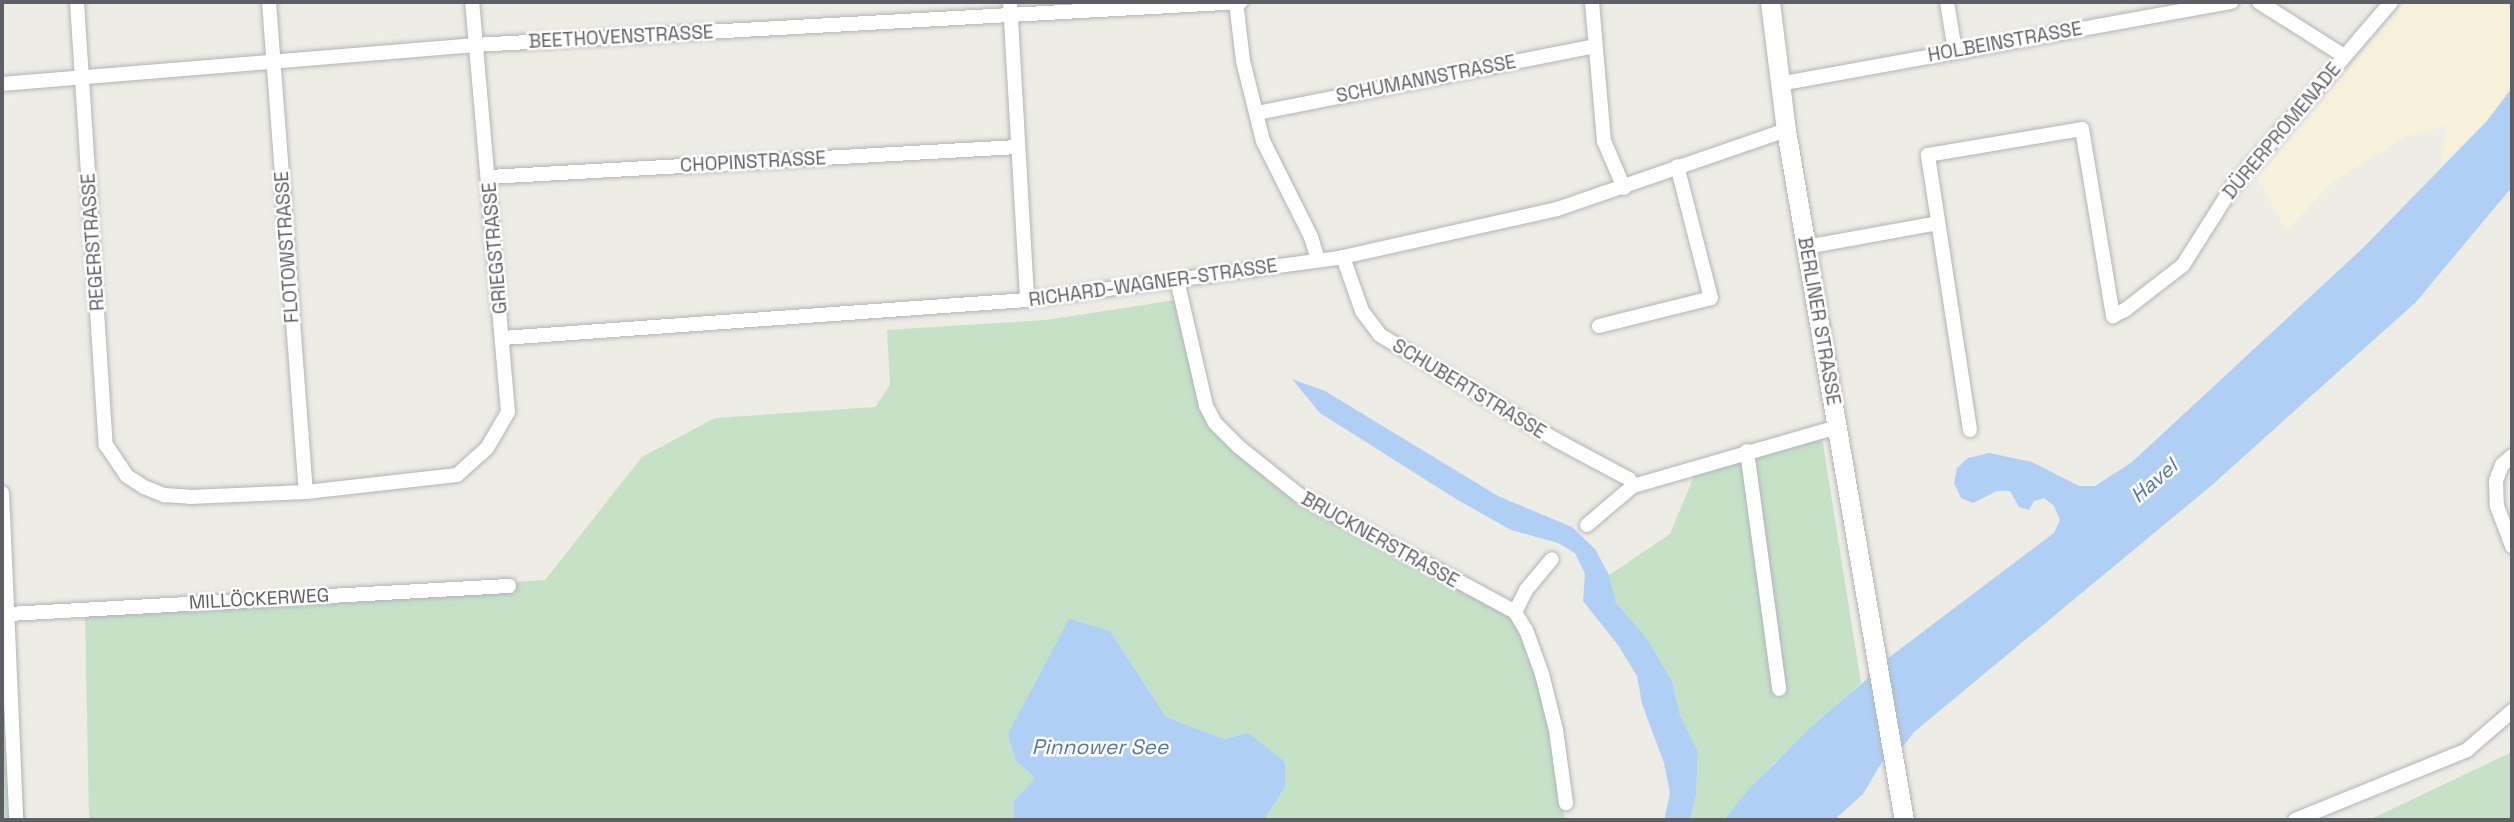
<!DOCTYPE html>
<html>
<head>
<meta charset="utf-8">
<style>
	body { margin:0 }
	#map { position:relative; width:2514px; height:822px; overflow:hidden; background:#edece5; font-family:"Space Grotesk",sans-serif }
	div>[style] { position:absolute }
	.green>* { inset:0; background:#c5e2c7 }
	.sand>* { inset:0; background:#f6f1d8 }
	.water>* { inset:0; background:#afd0f4 }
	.roads { filter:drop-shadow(0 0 2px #b2b4b8) drop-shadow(0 0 2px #b2b4b8) }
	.street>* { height:14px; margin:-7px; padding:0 7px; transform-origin:7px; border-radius:7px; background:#fff }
	.secondary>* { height:19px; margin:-9.5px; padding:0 9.5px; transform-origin:9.5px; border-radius:9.5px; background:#fff }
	span { translate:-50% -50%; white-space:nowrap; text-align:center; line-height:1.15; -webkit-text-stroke:5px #fff; paint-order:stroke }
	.street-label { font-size:19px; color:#5d5f64 }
	.water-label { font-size:21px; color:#5276ac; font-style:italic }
	.frame { position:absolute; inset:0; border:4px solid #5d5f64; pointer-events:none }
</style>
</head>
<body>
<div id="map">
	<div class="green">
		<i style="clip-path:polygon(1176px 300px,1202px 415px,1266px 479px,1358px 536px,1509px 615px,1523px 631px,1548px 713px,1565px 820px,1264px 820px,1285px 787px,1248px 733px,1224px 739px,1166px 717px,1110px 631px,1016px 761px,1035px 778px,1014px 801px,1014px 820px,89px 820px,85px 611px,545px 580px,642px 457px,715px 418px,875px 407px,890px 385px,887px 330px,1046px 320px)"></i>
		<i style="clip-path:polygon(1820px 425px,1861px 683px,1773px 764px,1724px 820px,1690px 820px,1696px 796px,1698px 752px,1680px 715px,1672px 681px,1646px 637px,1616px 603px,1609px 575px,1670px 534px,1698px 467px)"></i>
		<i style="clip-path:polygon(2px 481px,25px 820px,2px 820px)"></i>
		<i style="clip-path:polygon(2512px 752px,2512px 820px,2369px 820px)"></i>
	</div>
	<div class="sand">
		<i style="clip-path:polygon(2404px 2px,2512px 2px,2512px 88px,2486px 122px,2440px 166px,2447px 126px,2405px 137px,2333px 182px,2286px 231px,2258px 178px)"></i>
	</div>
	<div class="water">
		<i style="clip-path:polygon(2512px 88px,2512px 187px,2416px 302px,2212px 485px,1914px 732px,1902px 748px,1882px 762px,1863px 794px,1834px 820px,1724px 820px,1748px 790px,1810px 728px,1867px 679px,1871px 671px,2054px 533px,2060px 520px,2054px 506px,2044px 498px,2034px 501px,2029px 510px,2019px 507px,2010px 491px,1997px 491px,1973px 503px,1961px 498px,1954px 483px,1957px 468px,1968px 458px,1989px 453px,2032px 462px,2079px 486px,2095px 486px,2132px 462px,2365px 246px,2486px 122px)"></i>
		<i style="clip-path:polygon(1292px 379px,1325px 391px,1498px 496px,1572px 527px,1595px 549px,1609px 575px,1616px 603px,1646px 637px,1672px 681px,1680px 715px,1698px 752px,1696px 796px,1690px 820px,1664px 820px,1670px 793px,1664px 763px,1642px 704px,1637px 676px,1618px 645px,1583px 601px,1585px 574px,1575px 553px,1558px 543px,1511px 530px,1456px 499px,1320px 413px)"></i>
		<i style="clip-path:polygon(1069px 619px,1110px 631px,1166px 717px,1224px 739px,1248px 733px,1285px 762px,1285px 787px,1264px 820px,1014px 820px,1014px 801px,1035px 778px,1016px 761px,1008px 734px)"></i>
	</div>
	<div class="roads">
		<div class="street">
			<i style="left:77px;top:2px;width:444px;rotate:86.3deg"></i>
			<i style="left:106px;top:445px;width:37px;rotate:56deg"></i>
			<i style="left:127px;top:476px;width:20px;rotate:33deg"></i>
			<i style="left:144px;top:487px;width:22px;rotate:22deg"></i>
			<i style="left:164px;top:495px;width:26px;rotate:4deg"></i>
			<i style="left:190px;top:497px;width:116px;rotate:-2.5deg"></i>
			<i style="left:306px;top:492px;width:152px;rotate:-6.4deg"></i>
			<i style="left:457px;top:475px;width:40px;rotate:-42deg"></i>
			<i style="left:487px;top:448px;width:42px;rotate:-59.7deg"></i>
			<i style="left:508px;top:412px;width:412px;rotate:-95deg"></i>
			<i style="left:269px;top:2px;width:491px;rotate:85.7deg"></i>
			<i style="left:1010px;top:2px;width:298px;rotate:86.7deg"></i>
			<i style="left:1236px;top:2px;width:59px;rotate:83.2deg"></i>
			<i style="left:1243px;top:61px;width:82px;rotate:76deg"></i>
			<i style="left:1263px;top:141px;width:107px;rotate:63.4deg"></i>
			<i style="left:1311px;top:237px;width:24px;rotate:73deg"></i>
			<i style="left:1592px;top:2px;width:140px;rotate:85.1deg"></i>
			<i style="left:1604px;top:141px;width:51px;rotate:66.9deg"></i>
			<i style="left:1947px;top:2px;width:50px;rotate:80.7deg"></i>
			<i style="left:2259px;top:2px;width:101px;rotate:32.4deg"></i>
			<i style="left:2px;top:84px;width:475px;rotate:-4.7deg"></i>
			<i style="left:475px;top:45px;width:767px;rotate:-3.21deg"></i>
			<i style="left:1779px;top:84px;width:460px;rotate:-10.3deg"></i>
			<i style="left:1257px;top:113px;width:345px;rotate:-11.2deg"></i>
			<i style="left:489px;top:177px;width:530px;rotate:-3.25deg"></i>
			<i style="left:1806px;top:247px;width:134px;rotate:-10.3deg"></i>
			<i style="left:1343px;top:257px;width:57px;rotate:70.6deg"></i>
			<i style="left:1362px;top:311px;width:30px;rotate:53deg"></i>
			<i style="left:1380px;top:335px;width:205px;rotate:30.8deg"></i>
			<i style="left:1556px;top:440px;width:83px;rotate:28.1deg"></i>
			<i style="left:1629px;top:479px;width:8px;rotate:60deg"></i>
			<i style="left:1177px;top:280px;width:129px;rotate:77deg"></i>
			<i style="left:1206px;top:406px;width:19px;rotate:62deg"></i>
			<i style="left:1215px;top:423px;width:34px;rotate:45deg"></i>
			<i style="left:1239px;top:447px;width:77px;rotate:38.7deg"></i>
			<i style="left:1299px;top:495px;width:246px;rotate:28.4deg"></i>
			<i style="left:1515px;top:612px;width:21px;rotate:59deg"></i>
			<i style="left:1526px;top:630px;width:47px;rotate:70deg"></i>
			<i style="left:1542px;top:674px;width:58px;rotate:76deg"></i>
			<i style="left:1556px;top:730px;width:74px;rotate:82.2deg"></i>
			<i style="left:1599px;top:326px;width:115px;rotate:-14deg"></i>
			<i style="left:1711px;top:298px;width:136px;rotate:-104.4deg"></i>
			<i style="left:503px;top:338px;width:525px;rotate:-4.15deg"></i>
			<i style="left:1027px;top:300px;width:319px;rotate:-7.7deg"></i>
			<i style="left:1343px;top:257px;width:219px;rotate:-12.6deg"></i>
			<i style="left:1557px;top:209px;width:242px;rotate:-19deg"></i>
			<i style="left:1970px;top:430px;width:278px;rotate:-98.7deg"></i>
			<i style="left:1928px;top:155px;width:156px;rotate:-9.6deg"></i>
			<i style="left:2082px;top:129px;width:190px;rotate:80.6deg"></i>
			<i style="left:2113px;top:316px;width:13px;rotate:-27deg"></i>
			<i style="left:2125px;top:310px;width:73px;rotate:-37.8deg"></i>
			<i style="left:2183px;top:265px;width:90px;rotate:-57.7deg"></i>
			<i style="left:2231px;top:189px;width:246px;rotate:-49.4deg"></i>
			<i style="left:1747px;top:451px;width:240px;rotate:82.3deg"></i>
			<i style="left:2512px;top:456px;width:13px;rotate:138deg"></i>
			<i style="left:2502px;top:465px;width:17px;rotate:111deg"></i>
			<i style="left:2496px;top:481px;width:25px;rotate:88deg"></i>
			<i style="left:2497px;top:506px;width:43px;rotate:69.4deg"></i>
			<i style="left:2px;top:493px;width:327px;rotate:87.5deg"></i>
			<i style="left:1587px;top:525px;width:60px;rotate:-40.3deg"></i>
			<i style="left:1633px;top:486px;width:212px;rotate:-16.1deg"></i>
			<i style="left:1515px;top:612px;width:25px;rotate:-63deg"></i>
			<i style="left:1526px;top:590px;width:40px;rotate:-50deg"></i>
			<i style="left:9px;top:614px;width:501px;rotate:-3.21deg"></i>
			<i style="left:2295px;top:820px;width:186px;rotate:-22.1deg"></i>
			<i style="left:2467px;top:750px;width:60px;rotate:-40.9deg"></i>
		</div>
		<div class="secondary">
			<i style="left:1770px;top:2px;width:129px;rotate:82.9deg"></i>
			<i style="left:1786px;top:130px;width:700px;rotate:80.3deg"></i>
		</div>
	</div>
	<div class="street-label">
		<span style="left:621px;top:37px;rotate:-3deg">BEETHOVENSTRASSE</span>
		<span style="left:2005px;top:42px;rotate:-10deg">HOLBEINSTRASSE</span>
		<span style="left:1426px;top:79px;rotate:-11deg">SCHUMANNSTRASSE</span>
		<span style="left:2282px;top:131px;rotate:-50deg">DÜRERPROMENADE</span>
		<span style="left:753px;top:162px;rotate:-3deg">CHOPINSTRASSE</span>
		<span style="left:93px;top:242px;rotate:-94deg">REGERSTRASSE</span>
		<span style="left:287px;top:247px;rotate:-94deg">FLOTOWSTRASSE</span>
		<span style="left:495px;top:248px;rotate:-95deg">GRIEGSTRASSE</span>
		<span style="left:1153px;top:283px;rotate:-8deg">RICHARD-WAGNER-STRASSE</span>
		<span style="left:1819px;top:321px;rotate:80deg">BERLINER STRASSE</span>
		<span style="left:1469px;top:389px;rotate:31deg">SCHUBERTSTRASSE</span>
		<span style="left:1380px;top:540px;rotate:29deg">BRUCKNERSTRASSE</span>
		<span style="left:259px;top:599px;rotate:-3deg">MILLÖCKERWEG</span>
	</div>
	<div class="water-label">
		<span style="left:2154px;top:481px;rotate:-41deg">Havel</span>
		<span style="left:1100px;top:747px">Pinnower See</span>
	</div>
	<div class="frame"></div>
</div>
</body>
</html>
